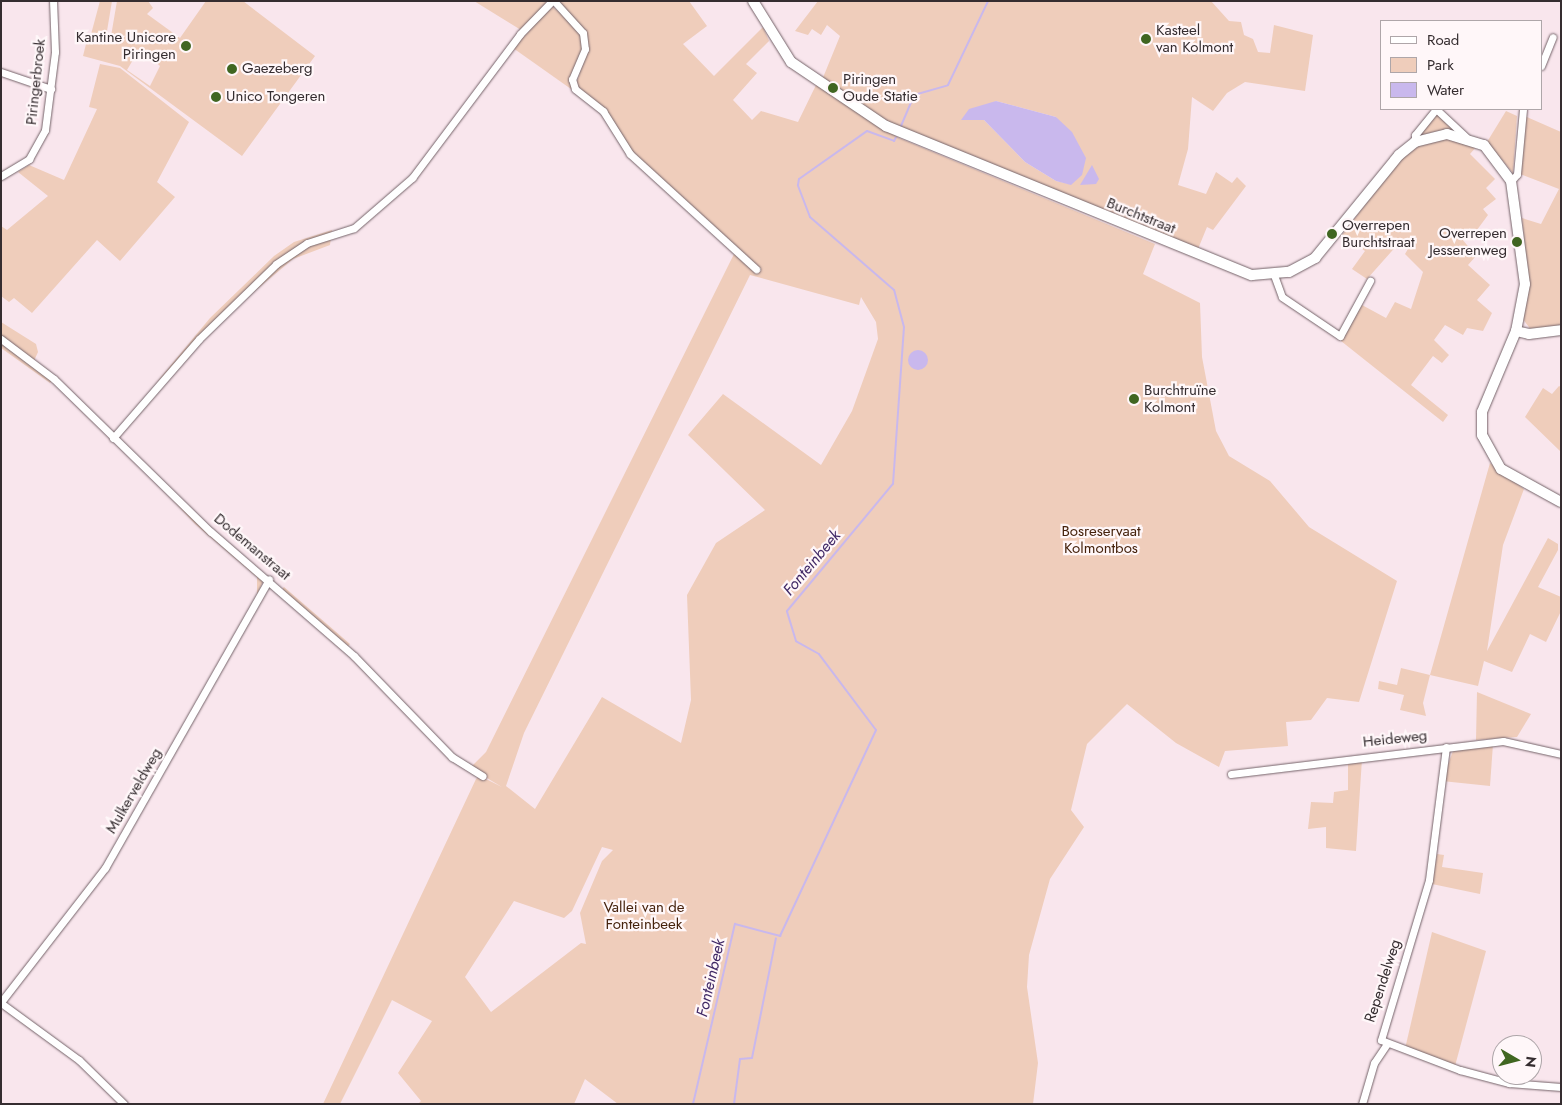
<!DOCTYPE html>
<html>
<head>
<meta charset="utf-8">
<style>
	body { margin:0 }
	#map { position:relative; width:1562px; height:1105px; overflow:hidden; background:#f9e6ed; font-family:Jost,sans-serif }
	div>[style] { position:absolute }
	.green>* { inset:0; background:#efcdbb }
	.water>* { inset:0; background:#c9b8ed }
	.round { border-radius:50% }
	.stream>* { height:2px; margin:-1px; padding:0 1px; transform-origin:1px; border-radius:1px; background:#c9b8ed }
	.roads { filter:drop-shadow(0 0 1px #746369) drop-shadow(0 0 1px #746369) }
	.street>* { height:7px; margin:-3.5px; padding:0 3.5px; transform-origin:3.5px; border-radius:3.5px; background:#fff }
	.secondary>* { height:10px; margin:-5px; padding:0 5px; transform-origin:5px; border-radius:5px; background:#fff }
	.dots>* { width:14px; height:14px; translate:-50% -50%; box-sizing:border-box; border:2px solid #fff7f9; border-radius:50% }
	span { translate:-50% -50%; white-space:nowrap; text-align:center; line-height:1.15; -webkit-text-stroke:4.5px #fff7f9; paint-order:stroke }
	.poi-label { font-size:15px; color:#352d30 }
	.left { translate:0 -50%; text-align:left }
	.right { translate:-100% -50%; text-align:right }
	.street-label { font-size:15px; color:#352d30 }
	.park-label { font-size:15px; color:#45220c }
	.water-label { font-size:16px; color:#412966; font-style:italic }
	.frame { position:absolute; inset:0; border:2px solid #352d30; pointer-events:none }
	.legend { position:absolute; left:1380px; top:20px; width:162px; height:90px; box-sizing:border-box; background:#fff7f9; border:1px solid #aea6a9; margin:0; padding:6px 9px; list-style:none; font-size:15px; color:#352d30 }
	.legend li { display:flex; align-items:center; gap:10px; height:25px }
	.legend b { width:25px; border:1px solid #aea6a9 }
	.north { position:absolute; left:1492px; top:1035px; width:50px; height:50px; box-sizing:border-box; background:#fff7f9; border:1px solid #aea6a9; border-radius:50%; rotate:98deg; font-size:14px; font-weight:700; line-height:20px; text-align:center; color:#352d30 }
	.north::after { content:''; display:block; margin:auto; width:18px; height:22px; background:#406621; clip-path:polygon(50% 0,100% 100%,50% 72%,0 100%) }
</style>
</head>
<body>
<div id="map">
	<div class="green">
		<i style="clip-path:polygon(100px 1px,112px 1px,106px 37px,99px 39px,90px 38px)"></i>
		<i style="clip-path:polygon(evenodd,117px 1px,148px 1px,153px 8px,147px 14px,180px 38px,206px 1px,243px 1px,315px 56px,242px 156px,120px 66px,83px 56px,87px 40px,110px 42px,117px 1px,140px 48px,160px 66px,150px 86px,127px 70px,140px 48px)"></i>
		<i style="clip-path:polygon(474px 1px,548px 1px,521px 30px)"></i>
		<i style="clip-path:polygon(evenodd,557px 1px,689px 1px,707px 26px,683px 44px,714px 76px,763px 27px,769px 41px,746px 64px,757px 73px,733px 100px,752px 120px,761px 111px,798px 122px,816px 85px,899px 138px,1155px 244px,1143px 274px,1200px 303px,1202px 357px,1216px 431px,1229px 456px,1270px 481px,1309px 527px,1397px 581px,1359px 702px,1327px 698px,1311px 720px,1286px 722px,1288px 746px,1225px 751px,1219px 767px,1176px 743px,1127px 704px,1087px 744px,1071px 810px,1084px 827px,1050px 879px,1029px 955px,1027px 987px,1038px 1063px,1033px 1104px,618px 1104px,585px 1079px,574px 1104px,418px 1104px,421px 1101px,398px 1073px,432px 1021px,392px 1000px,340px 1104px,323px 1104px,476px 779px,480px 776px,502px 787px,470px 768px,486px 752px,735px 252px,735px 246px,625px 147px,614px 122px,575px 87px,587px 52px,585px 33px,557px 1px,750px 275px,859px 305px,861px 297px,876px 322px,878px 339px,852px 411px,821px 465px,723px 394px,688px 435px,765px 510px,716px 543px,687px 595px,691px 700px,681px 743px,602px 697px,535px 809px,506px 786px,524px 733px,750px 275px,557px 1px,602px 847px,613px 850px,602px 861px,580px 913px,586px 944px,581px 943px,491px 1012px,465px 977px,514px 901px,564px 918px,572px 911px,602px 847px)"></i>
		<i style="clip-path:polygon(evenodd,818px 1px,1211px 1px,1229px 21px,1241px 22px,1244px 35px,1253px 39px,1258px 52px,1270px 53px,1274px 25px,1313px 35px,1305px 91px,1245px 82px,1227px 93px,1213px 111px,1192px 97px,1188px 149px,1178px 185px,1206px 194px,1216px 172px,1232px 183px,1237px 177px,1246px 186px,1213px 230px,1207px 227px,1198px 249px,889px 123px,822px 80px,840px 36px,827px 25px,821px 35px,812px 29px,808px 35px,795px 31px,818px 1px,996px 101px,1056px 117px,1082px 174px,1070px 184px,1056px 181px,1025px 162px,984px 120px,962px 120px,996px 101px)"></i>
		<i style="clip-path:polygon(552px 6px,579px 30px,584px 46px,571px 89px,513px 48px)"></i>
		<i style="clip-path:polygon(100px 64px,120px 68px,189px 122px,157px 182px,175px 197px,120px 261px,97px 240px,32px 313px,14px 298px,9px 302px,1px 296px,1px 226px,7px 230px,48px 196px,18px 172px,29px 165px,64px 180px,97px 109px,89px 107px)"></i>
		<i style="clip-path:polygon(1506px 111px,1517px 116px,1513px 173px,1487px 142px)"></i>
		<i style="clip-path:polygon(1435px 112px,1462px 132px,1438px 131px,1418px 136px)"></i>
		<i style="clip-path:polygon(1522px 115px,1561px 132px,1561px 326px,1531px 330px,1523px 319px,1529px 288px,1522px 218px,1541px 224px,1559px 189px,1520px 174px)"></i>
		<i style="clip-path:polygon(1441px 138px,1477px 146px,1470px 154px,1495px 179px,1486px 188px,1496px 199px,1483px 209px,1488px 215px,1474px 234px,1471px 231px,1462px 239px,1476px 256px,1468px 265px,1490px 285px,1477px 300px,1492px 313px,1483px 331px,1467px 328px,1463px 335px,1445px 325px,1434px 340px,1449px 355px,1442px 363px,1433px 356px,1411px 385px,1448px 415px,1443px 422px,1341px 341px,1362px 305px,1386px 318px,1395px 302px,1411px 309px,1423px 272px,1405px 254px,1408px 249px,1399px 243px,1367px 279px,1352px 269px,1365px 251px,1342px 235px,1400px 159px,1415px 147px)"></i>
		<i style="clip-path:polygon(332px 230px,330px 245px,293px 259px,249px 296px,244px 291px,156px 383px,210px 318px,274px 256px,294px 242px)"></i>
		<i style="clip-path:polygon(1px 322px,36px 344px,38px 352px,33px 363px,52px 380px,50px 383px,1px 348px)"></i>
		<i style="clip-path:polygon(1559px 386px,1561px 387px,1561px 452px,1525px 417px,1543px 388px,1552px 394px)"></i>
		<i style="clip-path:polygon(1490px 463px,1524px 489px,1503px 545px,1487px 651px,1548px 538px,1558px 544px,1558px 550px,1538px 587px,1561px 597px,1561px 611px,1546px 642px,1530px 634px,1512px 672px,1484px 661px,1478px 686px,1430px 675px,1423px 703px,1426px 716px,1400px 710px,1404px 695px,1378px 689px,1379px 681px,1397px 685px,1401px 668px,1430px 675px)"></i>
		<i style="clip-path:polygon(156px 482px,264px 579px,257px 595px,257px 577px,195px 524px)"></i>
		<i style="clip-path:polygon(284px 587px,350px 644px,345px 650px,356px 662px,280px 592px)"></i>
		<i style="clip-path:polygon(1477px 692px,1531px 714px,1517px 737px,1476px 740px)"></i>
		<i style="clip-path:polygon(1493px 744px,1490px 786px,1442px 781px,1453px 751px)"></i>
		<i style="clip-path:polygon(1362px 759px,1356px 851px,1326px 848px,1326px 827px,1308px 829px,1311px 802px,1333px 803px,1334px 792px,1348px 790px,1348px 761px)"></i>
		<i style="clip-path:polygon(1437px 854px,1444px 855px,1442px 867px,1483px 873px,1480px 894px,1432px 884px)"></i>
		<i style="clip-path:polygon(1432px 932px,1486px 951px,1455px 1066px,1405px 1049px)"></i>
	</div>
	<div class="water">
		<i style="clip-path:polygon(996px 101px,1056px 117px,1072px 132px,1086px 158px,1082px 175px,1071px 185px,1056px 181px,1025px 162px,984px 120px,961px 120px,969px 109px)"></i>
		<i style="clip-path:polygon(1092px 165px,1099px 179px,1096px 184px,1080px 185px)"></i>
		<i class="round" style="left:908px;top:350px;width:20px;height:20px"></i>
	</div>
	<div class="stream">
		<i style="left:901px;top:126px;width:34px;rotate:-67deg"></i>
		<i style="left:914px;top:95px;width:35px;rotate:-16deg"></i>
		<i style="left:948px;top:85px;width:93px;rotate:-64.5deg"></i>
		<i style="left:693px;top:1104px;width:185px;rotate:-76.9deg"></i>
		<i style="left:735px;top:924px;width:47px;rotate:14.9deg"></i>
		<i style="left:780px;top:936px;width:227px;rotate:-65deg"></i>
		<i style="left:876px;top:730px;width:95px;rotate:-126.9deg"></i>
		<i style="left:819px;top:654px;width:26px;rotate:-151deg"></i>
		<i style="left:796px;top:641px;width:31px;rotate:-107deg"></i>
		<i style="left:787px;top:611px;width:165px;rotate:-50.2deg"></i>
		<i style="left:893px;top:484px;width:157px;rotate:-86deg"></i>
		<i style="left:904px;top:327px;width:38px;rotate:-105deg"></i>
		<i style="left:894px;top:290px;width:111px;rotate:-139deg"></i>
		<i style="left:810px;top:217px;width:34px;rotate:-111deg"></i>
		<i style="left:798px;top:185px;width:6px;rotate:-81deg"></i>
		<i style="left:799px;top:179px;width:83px;rotate:-35.2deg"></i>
		<i style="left:867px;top:131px;width:29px;rotate:20deg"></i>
		<i style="left:894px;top:141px;width:4px;rotate:-63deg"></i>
		<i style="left:734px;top:1104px;width:45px;rotate:-82.4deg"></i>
		<i style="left:740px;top:1059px;width:12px;rotate:-5deg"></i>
		<i style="left:752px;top:1058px;width:122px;rotate:-78.7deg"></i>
	</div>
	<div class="roads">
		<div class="street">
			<i style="left:554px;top:1px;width:43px;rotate:47.8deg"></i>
			<i style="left:583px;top:33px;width:16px;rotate:83deg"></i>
			<i style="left:585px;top:49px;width:33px;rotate:113deg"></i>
			<i style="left:572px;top:79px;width:10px;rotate:73deg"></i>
			<i style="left:575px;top:89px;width:36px;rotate:38deg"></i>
			<i style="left:603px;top:111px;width:51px;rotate:57.9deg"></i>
			<i style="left:630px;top:154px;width:171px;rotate:42.4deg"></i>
			<i style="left:1541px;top:66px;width:31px;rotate:-68deg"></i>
			<i style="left:1px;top:72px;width:53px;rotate:18.8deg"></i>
			<i style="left:1415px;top:142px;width:7px;rotate:-90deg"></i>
			<i style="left:1415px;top:135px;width:33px;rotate:-51deg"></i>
			<i style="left:1436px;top:109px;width:41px;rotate:43deg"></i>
			<i style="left:1px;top:176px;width:33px;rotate:-31deg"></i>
			<i style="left:29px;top:159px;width:33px;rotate:-61deg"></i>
			<i style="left:45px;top:130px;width:79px;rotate:-82.7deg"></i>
			<i style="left:55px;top:52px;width:51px;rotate:-92.2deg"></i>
			<i style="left:1511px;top:181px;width:9px;rotate:-49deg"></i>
			<i style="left:1517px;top:174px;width:65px;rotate:-84.7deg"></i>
			<i style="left:1274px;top:275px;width:23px;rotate:70deg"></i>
			<i style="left:1282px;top:297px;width:70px;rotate:33.9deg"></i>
			<i style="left:1340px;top:336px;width:63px;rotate:-61.4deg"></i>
			<i style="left:1px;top:339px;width:66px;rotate:37deg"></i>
			<i style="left:54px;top:379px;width:219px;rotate:44.3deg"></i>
			<i style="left:211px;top:532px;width:189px;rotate:40.9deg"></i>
			<i style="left:354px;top:656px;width:141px;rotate:45.9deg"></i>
			<i style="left:452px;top:757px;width:36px;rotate:32deg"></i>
			<i style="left:113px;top:438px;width:131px;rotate:-49deg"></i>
			<i style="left:199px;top:339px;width:107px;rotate:-44.2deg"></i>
			<i style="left:276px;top:264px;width:37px;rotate:-34deg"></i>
			<i style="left:307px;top:243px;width:49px;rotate:-17.7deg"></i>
			<i style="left:354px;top:228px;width:77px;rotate:-40.8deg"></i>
			<i style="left:412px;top:178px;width:180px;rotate:-53.1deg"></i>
			<i style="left:520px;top:34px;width:46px;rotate:-45.9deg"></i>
			<i style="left:1446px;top:747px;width:134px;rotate:97.3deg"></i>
			<i style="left:1429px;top:880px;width:167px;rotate:106.7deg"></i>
			<i style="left:1381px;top:1040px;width:85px;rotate:20.8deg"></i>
			<i style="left:1460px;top:1070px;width:51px;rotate:14.9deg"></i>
			<i style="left:1509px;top:1083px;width:52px;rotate:4.4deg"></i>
			<i style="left:1231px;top:774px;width:274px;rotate:-6.9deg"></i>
			<i style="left:1503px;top:741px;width:59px;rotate:12.6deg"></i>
			<i style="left:1px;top:1002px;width:170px;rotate:-52.2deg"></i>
			<i style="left:105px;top:868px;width:332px;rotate:-60.4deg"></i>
			<i style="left:1px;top:1003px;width:97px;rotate:36.2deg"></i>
			<i style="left:79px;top:1060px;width:63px;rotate:44.4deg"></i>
			<i style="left:1362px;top:1104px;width:43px;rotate:-73.7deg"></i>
			<i style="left:1374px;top:1063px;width:22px;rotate:-56deg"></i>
		</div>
		<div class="secondary">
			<i style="left:753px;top:1px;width:72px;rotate:58.1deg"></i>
			<i style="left:791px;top:62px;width:115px;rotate:34deg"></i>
			<i style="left:886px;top:126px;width:395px;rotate:22.2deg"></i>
			<i style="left:1252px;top:275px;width:37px;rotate:-5deg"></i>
			<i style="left:1289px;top:272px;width:30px;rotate:-28deg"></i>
			<i style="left:1315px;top:258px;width:133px;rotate:-50.8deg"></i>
			<i style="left:1399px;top:155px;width:21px;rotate:-39deg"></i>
			<i style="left:1415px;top:142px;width:33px;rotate:-14deg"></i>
			<i style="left:1447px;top:134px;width:39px;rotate:17deg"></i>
			<i style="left:1484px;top:145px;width:45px;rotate:53.1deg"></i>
			<i style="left:1511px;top:181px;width:104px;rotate:82.3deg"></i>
			<i style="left:1525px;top:284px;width:48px;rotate:100.8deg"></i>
			<i style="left:1516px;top:331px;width:88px;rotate:112.8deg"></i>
			<i style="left:1482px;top:412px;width:23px;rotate:90deg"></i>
			<i style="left:1482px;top:435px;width:39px;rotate:61deg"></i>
			<i style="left:1501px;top:469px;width:68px;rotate:28.8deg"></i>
			<i style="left:1516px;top:331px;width:13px;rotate:13deg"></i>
			<i style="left:1529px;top:334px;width:32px;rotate:-7deg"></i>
		</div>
	</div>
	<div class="dots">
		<i style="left:1146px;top:39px;background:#406621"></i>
		<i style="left:186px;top:46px;background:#406621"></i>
		<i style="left:232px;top:69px;background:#406621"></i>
		<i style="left:833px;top:88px;background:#406621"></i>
		<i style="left:216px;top:97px;background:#406621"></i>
		<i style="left:1332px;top:234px;background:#406621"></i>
		<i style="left:1517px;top:242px;background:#406621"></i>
		<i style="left:1134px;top:399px;background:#406621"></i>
	</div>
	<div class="poi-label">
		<span class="left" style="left:1156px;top:39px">Kasteel<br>van Kolmont</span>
		<span class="right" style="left:176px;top:46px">Kantine Unicore<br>Piringen</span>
		<span class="left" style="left:242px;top:69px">Gaezeberg</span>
		<span class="left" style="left:843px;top:88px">Piringen<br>Oude Statie</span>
		<span class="left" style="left:226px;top:97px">Unico Tongeren</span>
		<span class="left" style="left:1342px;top:234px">Overrepen<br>Burchtstraat</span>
		<span class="right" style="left:1507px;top:242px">Overrepen<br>Jesserenweg</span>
		<span class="left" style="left:1144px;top:399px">Burchtruïne<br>Kolmont</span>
	</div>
	<div class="street-label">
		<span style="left:36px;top:82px;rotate:-84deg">Piringerbroek</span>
		<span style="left:1141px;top:216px;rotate:22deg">Burchtstraat</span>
		<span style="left:252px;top:547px;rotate:40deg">Dodemanstraat</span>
		<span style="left:1395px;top:739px;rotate:-6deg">Heideweg</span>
		<span style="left:134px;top:791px;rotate:-60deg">Mulkerveldweg</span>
		<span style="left:1383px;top:981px;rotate:-72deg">Rependelweg</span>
	</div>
	<div class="park-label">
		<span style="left:1101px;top:540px">Bosreservaat<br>Kolmontbos</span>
		<span style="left:644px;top:916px">Vallei van de<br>Fonteinbeek</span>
	</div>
	<div class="water-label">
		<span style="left:812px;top:563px;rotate:-50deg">Fonteinbeek</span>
		<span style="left:711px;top:978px;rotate:-77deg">Fonteinbeek</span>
	</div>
	<div class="frame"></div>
	<ul class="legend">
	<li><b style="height:6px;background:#fff"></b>Road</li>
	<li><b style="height:14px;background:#efcdbb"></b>Park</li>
	<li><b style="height:14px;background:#c9b8ed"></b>Water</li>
	</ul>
	<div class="north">N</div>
</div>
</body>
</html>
